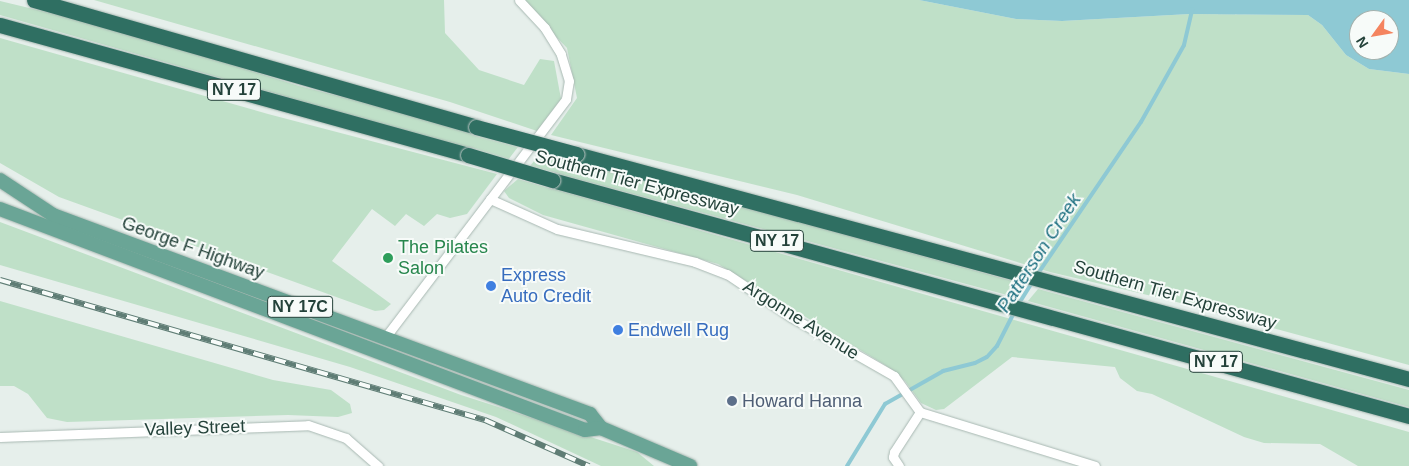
<!DOCTYPE html>
<html>
<head>
<meta charset="utf-8">
<style>
	body { margin:0 }
	#map { position:relative; width:1409px; height:466px; overflow:hidden; background:#e6efeb; font-family:Helvetica,sans-serif }
	div>[style] { position:absolute }
	.green>* { inset:0; background:#bfe0c8 }
	.water>* { inset:0; background:#8ec9d4 }
	.stream>* { height:4px; margin:-2px; padding:0 2px; transform-origin:2px; border-radius:2px; background:#8ec9d4 }
	.roads { filter:drop-shadow(0 0 1px #a8b8b2) drop-shadow(0 0 1px #a8b8b2) }
	.street>* { height:9px; margin:-4.5px; padding:0 4.5px; transform-origin:4.5px; border-radius:4.5px; background:#fff }
	.primary>* { height:14px; margin:-7px; padding:0 7px; transform-origin:7px; border-radius:7px; background:#6aa596 }
	.highway>* { height:15px; margin:-7.5px; padding:0 7.5px; transform-origin:7.5px; border-radius:7.5px; background:#2f6f62 }
	.rail>* { height:5.5px; margin-top:-2.75px; transform-origin:0; background:repeating-linear-gradient(90deg,#f7fbf9 0 11px,#5f7d75 0 22px); box-sizing:border-box; border-block:1px solid #5f7d75 }
	.bridges { filter:drop-shadow(0 0 1px #c2cac8) drop-shadow(0 0 1px #c2cac8) }
	.highway-bridge>* { height:15px; margin:-7.5px; padding:0 7.5px; transform-origin:7.5px; border-radius:7.5px; background:#2f6f62 }
	.dots>* { width:14px; height:14px; translate:-50% -50%; box-sizing:border-box; border:2px solid #f7fbf9; border-radius:50% }
	span { translate:-50% -50%; white-space:nowrap; text-align:center; line-height:1.15; -webkit-text-stroke:4px #f7fbf9; paint-order:stroke }
	.shield-label span { padding:1px 4px; background:#f7fbf9; border:1px solid; border-radius:4px; -webkit-text-stroke-width:0 }
	.shield-label { font-size:16px; color:#24423a; font-weight:700 }
	.street-label { font-size:18px; color:#24423a }
	.leisure-label { font-size:18px; color:#27864d }
	.left { translate:0 -50%; text-align:left }
	.shop-label { font-size:18px; color:#366cbe }
	.service-label { font-size:18px; color:#4e5e75 }
	.water-label { font-size:19px; color:#1c6f80; font-style:italic }
	.north { position:absolute; left:1349px; top:10px; width:50px; height:50px; box-sizing:border-box; background:#f7fbf9; border:1px solid #a3b1ad; border-radius:50%; rotate:238deg; font-size:14px; font-weight:700; line-height:20px; text-align:center; color:#24423a }
	.north::after { content:''; display:block; margin:auto; width:18px; height:22px; background:#f4845f; clip-path:polygon(50% 0,100% 100%,50% 72%,0 100%) }
</style>
</head>
<body>
<div id="map">
	<div class="green">
		<i style="clip-path:polygon(94px 0,444px 0,445px 33px,479px 70px,524px 85px,540px 59px,554px 61px,561px 99px,537px 131px,450px 102px)"></i>
		<i style="clip-path:polygon(521px 0,919px 0,1016px 19px,1062px 21px,1190px 14px,1308px 15px,1322px 25px,1346px 55px,1369px 69px,1409px 74px,1409px 365px,1173px 301px,1050px 272px,797px 195px,551px 135px,577px 98px,567px 48px)"></i>
		<i style="clip-path:polygon(0 1px,125px 31px,299px 86px,521px 143px,508px 160px,0 15px)"></i>
		<i style="clip-path:polygon(0 38px,268px 114px,497px 174px,467px 214px,450px 218px,437px 214px,424px 226px,406px 214px,395px 226px,372px 209px,332px 261px,391px 304px,384px 310px,375px 311px,59px 197px,0 163px)"></i>
		<i style="clip-path:polygon(544px 149px,734px 204px,1016px 282px,1007px 295px,530px 166px)"></i>
		<i style="clip-path:polygon(518px 179px,1409px 432px,1409px 466px,1358px 466px,1320px 444px,1264px 443px,1244px 437px,1152px 394px,1137px 391px,1120px 378px,1115px 367px,1012px 357px,944px 409px,936px 410px,921px 403px,905px 381px,885px 365px,718px 264px,543px 215px,509px 198px,504px 191px)"></i>
		<i style="clip-path:polygon(0 222px,461px 395px,637px 452px,654px 466px,601px 466px,496px 417px,350px 367px,0 265px)"></i>
		<i style="clip-path:polygon(1038px 289px,1409px 390px,1409px 407px,1028px 301px)"></i>
		<i style="clip-path:polygon(0 301px,273px 380px,331px 390px,350px 404px,352px 413px,338px 417px,288px 415px,67px 422px,47px 418px,28px 394px,14px 386px,0 386px)"></i>
	</div>
	<div class="water">
		<i style="clip-path:polygon(evenodd,919px 0,1409px 0,1409px 74px,1369px 69px,1346px 55px,1322px 25px,1308px 15px,1190px 14px,1062px 21px,1016px 19px,919px 0,1359px 20px,1389px 20px,1389px 50px,1359px 50px,1359px 20px)"></i>
	</div>
	<div class="stream">
		<i style="left:1037px;top:275px;width:185px;rotate:-55.8deg"></i>
		<i style="left:1141px;top:122px;width:88px;rotate:-60.8deg"></i>
		<i style="left:1184px;top:45px;width:37px;rotate:-77deg"></i>
		<i style="left:1018px;top:305px;width:28px;rotate:-58deg"></i>
		<i style="left:847px;top:466px;width:73px;rotate:-58.5deg"></i>
		<i style="left:885px;top:404px;width:67px;rotate:-29.6deg"></i>
		<i style="left:943px;top:371px;width:33px;rotate:-14deg"></i>
		<i style="left:975px;top:363px;width:13px;rotate:-27deg"></i>
		<i style="left:987px;top:357px;width:15px;rotate:-48deg"></i>
		<i style="left:997px;top:346px;width:39px;rotate:-63deg"></i>
	</div>
	<div class="roads">
		<div class="street">
			<i style="left:490px;top:199px;width:73px;rotate:24.1deg"></i>
			<i style="left:557px;top:229px;width:142px;rotate:13.4deg"></i>
			<i style="left:695px;top:262px;width:34px;rotate:21deg"></i>
			<i style="left:727px;top:274px;width:77px;rotate:33.9deg"></i>
			<i style="left:791px;top:317px;width:119px;rotate:29.8deg"></i>
			<i style="left:894px;top:376px;width:44px;rotate:54.2deg"></i>
			<i style="left:920px;top:412px;width:183px;rotate:17.1deg"></i>
			<i style="left:384px;top:339px;width:301px;rotate:-52.8deg"></i>
			<i style="left:566px;top:99px;width:18px;rotate:-81deg"></i>
			<i style="left:569px;top:81px;width:28px;rotate:-107deg"></i>
			<i style="left:561px;top:54px;width:31px;rotate:-122deg"></i>
			<i style="left:545px;top:28px;width:38px;rotate:-133deg"></i>
			<i style="left:0;top:437px;width:308px;rotate:-2.2deg"></i>
			<i style="left:308px;top:425px;width:40px;rotate:18.9deg"></i>
			<i style="left:346px;top:438px;width:43px;rotate:41.2deg"></i>
			<i style="left:899px;top:466px;width:11px;rotate:-124deg"></i>
			<i style="left:893px;top:457px;width:5px;rotate:-79deg"></i>
			<i style="left:894px;top:452px;width:48px;rotate:-57deg"></i>
		</div>
		<div class="primary">
			<i style="left:0;top:180px;width:64px;rotate:33.4deg"></i>
			<i style="left:53px;top:215px;width:573px;rotate:20.33deg"></i>
			<i style="left:590px;top:414px;width:18px;rotate:52deg"></i>
			<i style="left:601px;top:428px;width:97px;rotate:23.1deg"></i>
			<i style="left:0;top:209px;width:625px;rotate:20.7deg"></i>
			<i style="left:585px;top:430px;width:16px;rotate:-7deg"></i>
		</div>
		<div class="highway">
			<i style="left:34px;top:0;width:460px;rotate:16deg"></i>
			<i style="left:0;top:25px;width:486px;rotate:15.5deg"></i>
			<i style="left:576px;top:154px;width:863px;rotate:15.12deg"></i>
			<i style="left:552px;top:180px;width:889px;rotate:15.4deg"></i>
		</div>
	</div>
	<div class="rail">
		<i style="left:0;top:280px;width:505px;rotate:16.1deg"></i>
		<i style="left:485px;top:420px;width:114px;rotate:23.9deg"></i>
	</div>
	<div class="bridges">
		<div class="highway-bridge">
			<i style="left:476px;top:127px;width:104px;rotate:15.1deg"></i>
			<i style="left:468px;top:155px;width:88px;rotate:16.6deg"></i>
		</div>
	</div>
	<div class="dots">
		<i style="left:388px;top:258px;background:#2e9e5b"></i>
		<i style="left:491px;top:286px;background:#3f7fe0"></i>
		<i style="left:618px;top:330px;background:#3f7fe0"></i>
		<i style="left:732px;top:401px;background:#5c6f8a"></i>
	</div>
	<div class="shield-label">
		<span style="left:234px;top:90px">NY 17</span>
		<span style="left:777px;top:241px">NY 17</span>
		<span style="left:300px;top:307px">NY 17C</span>
		<span style="left:1216px;top:362px">NY 17</span>
	</div>
	<div class="street-label">
		<span style="left:637px;top:183px;rotate:15deg">Southern Tier Expressway</span>
		<span style="left:193px;top:248px;rotate:20deg">George F Highway</span>
		<span style="left:1175px;top:295px;rotate:16deg">Southern Tier Expressway</span>
		<span style="left:801px;top:320px;rotate:32deg">Argonne Avenue</span>
		<span style="left:195px;top:428px;rotate:-2deg">Valley Street</span>
	</div>
	<div class="leisure-label">
		<span class="left" style="left:398px;top:258px">The Pilates<br>Salon</span>
	</div>
	<div class="shop-label">
		<span class="left" style="left:501px;top:286px">Express<br>Auto Credit</span>
		<span class="left" style="left:628px;top:330px">Endwell Rug</span>
	</div>
	<div class="service-label">
		<span class="left" style="left:742px;top:401px">Howard Hanna</span>
	</div>
	<div class="water-label">
		<span style="left:1039px;top:253px;rotate:-57deg">Patterson Creek</span>
	</div>
	<div class="north">N</div>
</div>
</body>
</html>
